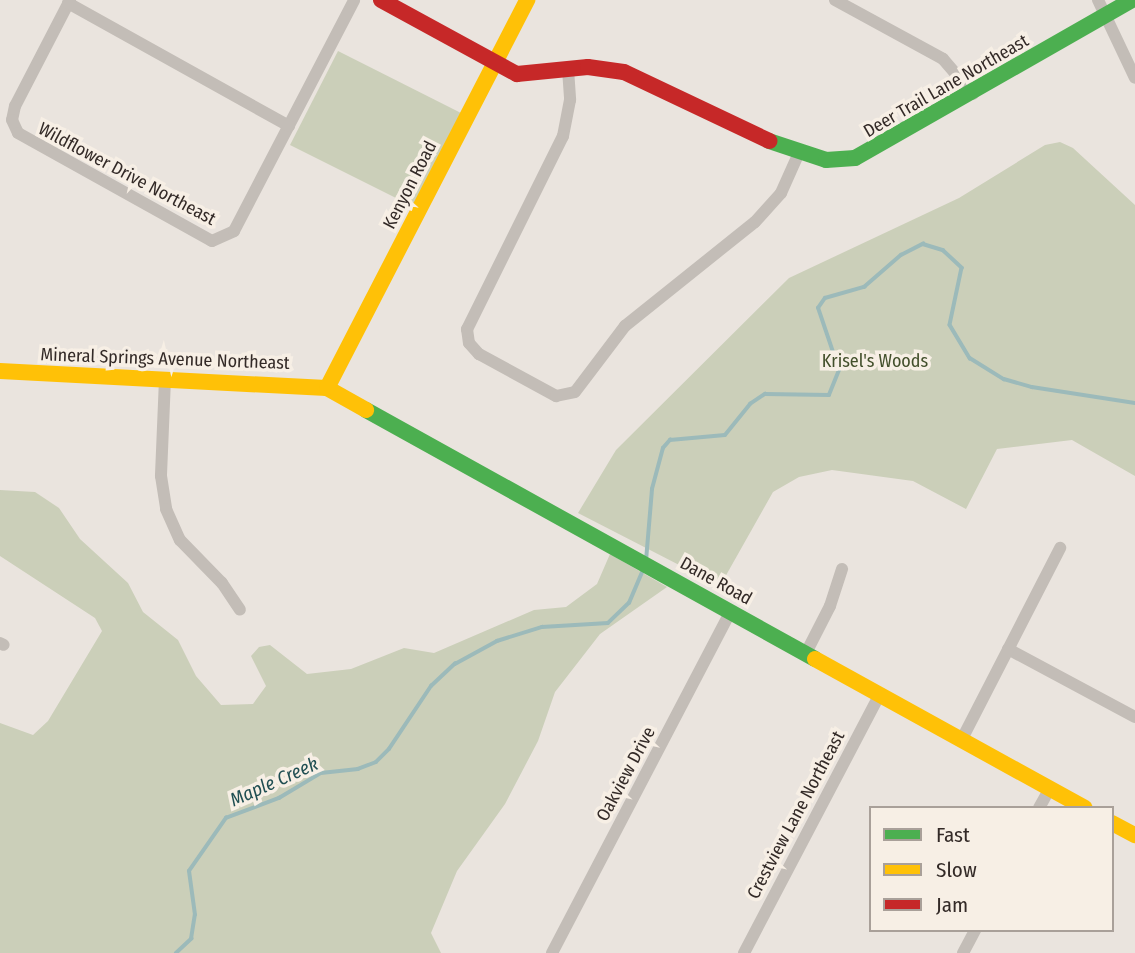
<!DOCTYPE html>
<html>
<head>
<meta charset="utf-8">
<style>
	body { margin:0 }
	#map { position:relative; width:1135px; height:953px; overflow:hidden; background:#eae4de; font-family:"Fira Sans Condensed",sans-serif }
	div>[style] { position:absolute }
	.green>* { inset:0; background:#cbcfb9 }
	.stream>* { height:3.5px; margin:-1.75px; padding:0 1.75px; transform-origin:1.75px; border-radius:1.75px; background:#9cbaba }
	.street>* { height:12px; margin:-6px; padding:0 6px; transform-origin:6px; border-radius:6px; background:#c3bdb7 }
	.fast>* { height:16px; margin:-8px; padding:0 8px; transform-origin:8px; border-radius:8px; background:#4caf50 }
	.slow>* { height:16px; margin:-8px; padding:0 8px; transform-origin:8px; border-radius:8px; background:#ffc107 }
	.jam>* { height:16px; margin:-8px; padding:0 8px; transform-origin:8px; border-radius:8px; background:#c62828 }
	span { translate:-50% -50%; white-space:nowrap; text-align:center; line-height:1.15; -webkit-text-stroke:7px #f7efe5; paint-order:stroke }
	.street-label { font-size:18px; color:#332a27 }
	.park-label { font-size:18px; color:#43502c }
	.water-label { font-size:19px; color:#1f4e52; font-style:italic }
	.legend { position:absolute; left:869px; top:806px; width:245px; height:126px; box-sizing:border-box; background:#f7efe5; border:2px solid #a9a099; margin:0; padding:9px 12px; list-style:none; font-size:21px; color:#332a27 }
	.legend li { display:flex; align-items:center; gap:14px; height:35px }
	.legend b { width:35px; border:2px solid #a9a099 }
</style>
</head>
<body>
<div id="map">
	<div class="green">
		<i style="clip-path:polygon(338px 51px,461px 113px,414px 207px,290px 145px)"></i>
		<i style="clip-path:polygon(1060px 142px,1073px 148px,1135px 205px,1135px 476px,1072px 440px,997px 449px,966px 509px,913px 481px,832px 470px,799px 477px,773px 492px,720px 586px,578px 513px,616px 450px,789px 278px,959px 198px,1045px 145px)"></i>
		<i style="clip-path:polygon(0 490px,35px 492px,59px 508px,80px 539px,128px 583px,143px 612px,178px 640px,196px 676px,221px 705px,253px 704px,266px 686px,251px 656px,259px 647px,270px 645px,307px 674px,351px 669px,404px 648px,434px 653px,534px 610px,566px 607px,597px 584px,610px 554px,667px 587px,600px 634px,555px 692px,538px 741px,505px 804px,457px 871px,431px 933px,441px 953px,0 953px,0 723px,33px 735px,48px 721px,102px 631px,95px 618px,0 556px)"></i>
	</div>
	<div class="stream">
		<i style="left:646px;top:561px;width:72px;rotate:-85.2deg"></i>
		<i style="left:652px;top:489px;width:42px;rotate:-75deg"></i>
		<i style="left:663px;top:448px;width:11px;rotate:-49deg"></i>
		<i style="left:670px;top:440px;width:55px;rotate:-5.2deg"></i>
		<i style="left:725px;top:435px;width:40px;rotate:-51deg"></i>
		<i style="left:750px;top:404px;width:18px;rotate:-34deg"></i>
		<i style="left:765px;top:394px;width:64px;rotate:0.9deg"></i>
		<i style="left:829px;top:395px;width:27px;rotate:-68deg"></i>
		<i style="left:839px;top:370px;width:65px;rotate:-108.7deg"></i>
		<i style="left:818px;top:308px;width:12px;rotate:-55deg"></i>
		<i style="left:825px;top:298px;width:41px;rotate:-15.8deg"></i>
		<i style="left:864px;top:287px;width:49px;rotate:-40.9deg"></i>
		<i style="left:901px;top:255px;width:25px;rotate:-27deg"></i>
		<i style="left:923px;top:244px;width:21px;rotate:17deg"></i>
		<i style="left:943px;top:250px;width:26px;rotate:43deg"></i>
		<i style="left:962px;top:268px;width:58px;rotate:101.9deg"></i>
		<i style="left:950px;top:325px;width:39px;rotate:59deg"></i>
		<i style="left:970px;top:358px;width:40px;rotate:32deg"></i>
		<i style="left:1004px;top:379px;width:29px;rotate:16deg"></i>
		<i style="left:1032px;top:387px;width:104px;rotate:8.8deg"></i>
		<i style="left:176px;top:953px;width:21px;rotate:-43deg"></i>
		<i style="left:191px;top:939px;width:24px;rotate:-81deg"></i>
		<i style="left:195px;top:915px;width:44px;rotate:-97.8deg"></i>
		<i style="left:189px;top:871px;width:65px;rotate:-55.1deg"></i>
		<i style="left:226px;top:818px;width:57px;rotate:-20.7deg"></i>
		<i style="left:279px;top:798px;width:49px;rotate:-30.8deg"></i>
		<i style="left:321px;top:773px;width:37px;rotate:-6deg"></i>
		<i style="left:358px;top:769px;width:19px;rotate:-21deg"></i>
		<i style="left:376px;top:762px;width:18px;rotate:-45deg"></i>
		<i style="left:389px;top:749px;width:76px;rotate:-56.3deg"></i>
		<i style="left:431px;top:686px;width:33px;rotate:-43deg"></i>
		<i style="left:455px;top:664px;width:48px;rotate:-28.7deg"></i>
		<i style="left:497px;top:641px;width:47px;rotate:-17.3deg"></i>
		<i style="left:542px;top:627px;width:66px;rotate:-3.5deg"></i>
		<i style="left:608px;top:623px;width:29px;rotate:-44deg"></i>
		<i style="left:629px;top:603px;width:38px;rotate:-67deg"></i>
	</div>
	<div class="street">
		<i style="left:70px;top:0;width:119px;rotate:117.4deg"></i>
		<i style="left:15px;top:106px;width:14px;rotate:102deg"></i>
		<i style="left:12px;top:120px;width:14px;rotate:65deg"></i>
		<i style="left:18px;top:133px;width:222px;rotate:29.1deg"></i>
		<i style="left:212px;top:241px;width:24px;rotate:-24deg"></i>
		<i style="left:234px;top:231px;width:260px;rotate:-62.5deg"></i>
		<i style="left:835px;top:0;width:123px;rotate:28.6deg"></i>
		<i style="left:943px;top:59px;width:46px;rotate:49.4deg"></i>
		<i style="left:1098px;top:0;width:86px;rotate:64.6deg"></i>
		<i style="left:68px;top:3px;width:253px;rotate:29.1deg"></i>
		<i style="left:568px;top:69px;width:31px;rotate:86deg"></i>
		<i style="left:570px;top:100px;width:37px;rotate:101deg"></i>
		<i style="left:563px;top:136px;width:216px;rotate:116.4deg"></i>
		<i style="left:467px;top:329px;width:14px;rotate:82deg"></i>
		<i style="left:469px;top:343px;width:15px;rotate:48deg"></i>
		<i style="left:479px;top:354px;width:88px;rotate:28.6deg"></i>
		<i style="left:556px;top:396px;width:19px;rotate:-12deg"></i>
		<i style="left:575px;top:392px;width:83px;rotate:-52.9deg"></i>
		<i style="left:625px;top:326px;width:166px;rotate:-38.7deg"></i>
		<i style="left:755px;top:222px;width:39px;rotate:-48deg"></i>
		<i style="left:781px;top:193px;width:42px;rotate:-65.9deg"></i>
		<i style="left:165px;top:379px;width:97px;rotate:92.4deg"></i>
		<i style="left:161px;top:476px;width:33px;rotate:81deg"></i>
		<i style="left:166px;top:509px;width:34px;rotate:66deg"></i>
		<i style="left:180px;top:540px;width:60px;rotate:45.7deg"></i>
		<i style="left:222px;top:583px;width:32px;rotate:56deg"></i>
		<i style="left:0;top:643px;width:4px;rotate:27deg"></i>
		<i style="left:1008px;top:649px;width:144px;rotate:28.2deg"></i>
		<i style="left:806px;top:653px;width:53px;rotate:-62.9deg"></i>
		<i style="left:830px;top:606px;width:39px;rotate:-72deg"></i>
		<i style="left:962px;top:739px;width:215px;rotate:-62.8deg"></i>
		<i style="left:1039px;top:808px;width:23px;rotate:-61deg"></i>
		<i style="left:552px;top:953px;width:386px;rotate:-62.4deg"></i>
		<i style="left:744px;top:953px;width:293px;rotate:-62.3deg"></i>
		<i style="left:963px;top:953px;width:26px;rotate:-62deg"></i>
	</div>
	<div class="fast">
		<i style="left:769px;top:141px;width:60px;rotate:18.4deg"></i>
		<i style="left:826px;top:160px;width:29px;rotate:-4deg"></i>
		<i style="left:855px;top:158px;width:319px;rotate:-29.7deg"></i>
		<i style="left:366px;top:410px;width:513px;rotate:29.01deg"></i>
	</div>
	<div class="slow">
		<i style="left:0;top:371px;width:327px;rotate:3deg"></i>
		<i style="left:327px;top:388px;width:45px;rotate:29.4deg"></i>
		<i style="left:327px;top:388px;width:437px;rotate:-62.7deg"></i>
		<i style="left:815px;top:659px;width:308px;rotate:28.9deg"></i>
		<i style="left:1112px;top:823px;width:26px;rotate:28deg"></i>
	</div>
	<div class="jam">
		<i style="left:381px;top:0;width:155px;rotate:28.6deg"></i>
		<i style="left:517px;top:74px;width:71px;rotate:-5.6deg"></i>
		<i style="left:588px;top:67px;width:36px;rotate:8deg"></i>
		<i style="left:624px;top:72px;width:161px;rotate:25.4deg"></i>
	</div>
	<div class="street-label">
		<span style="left:946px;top:86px;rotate:-30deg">Deer Trail Lane Northeast</span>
		<span style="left:127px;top:174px;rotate:28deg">Wildflower Drive Northeast</span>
		<span style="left:410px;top:185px;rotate:-63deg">Kenyon Road</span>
		<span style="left:165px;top:359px;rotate:2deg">Mineral Springs Avenue Northeast</span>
		<span style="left:716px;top:581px;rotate:29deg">Dane Road</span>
		<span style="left:626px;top:774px;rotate:-62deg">Oakview Drive</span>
		<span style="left:796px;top:815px;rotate:-62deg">Crestview Lane Northeast</span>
	</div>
	<div class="park-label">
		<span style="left:875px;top:361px">Krisel's Woods</span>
	</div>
	<div class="water-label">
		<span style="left:274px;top:782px;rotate:-24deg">Maple Creek</span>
	</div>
	<ul class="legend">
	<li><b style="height:9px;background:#4caf50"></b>Fast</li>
	<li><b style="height:9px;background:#ffc107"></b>Slow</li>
	<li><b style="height:9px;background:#c62828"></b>Jam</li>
	</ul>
</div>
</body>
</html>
